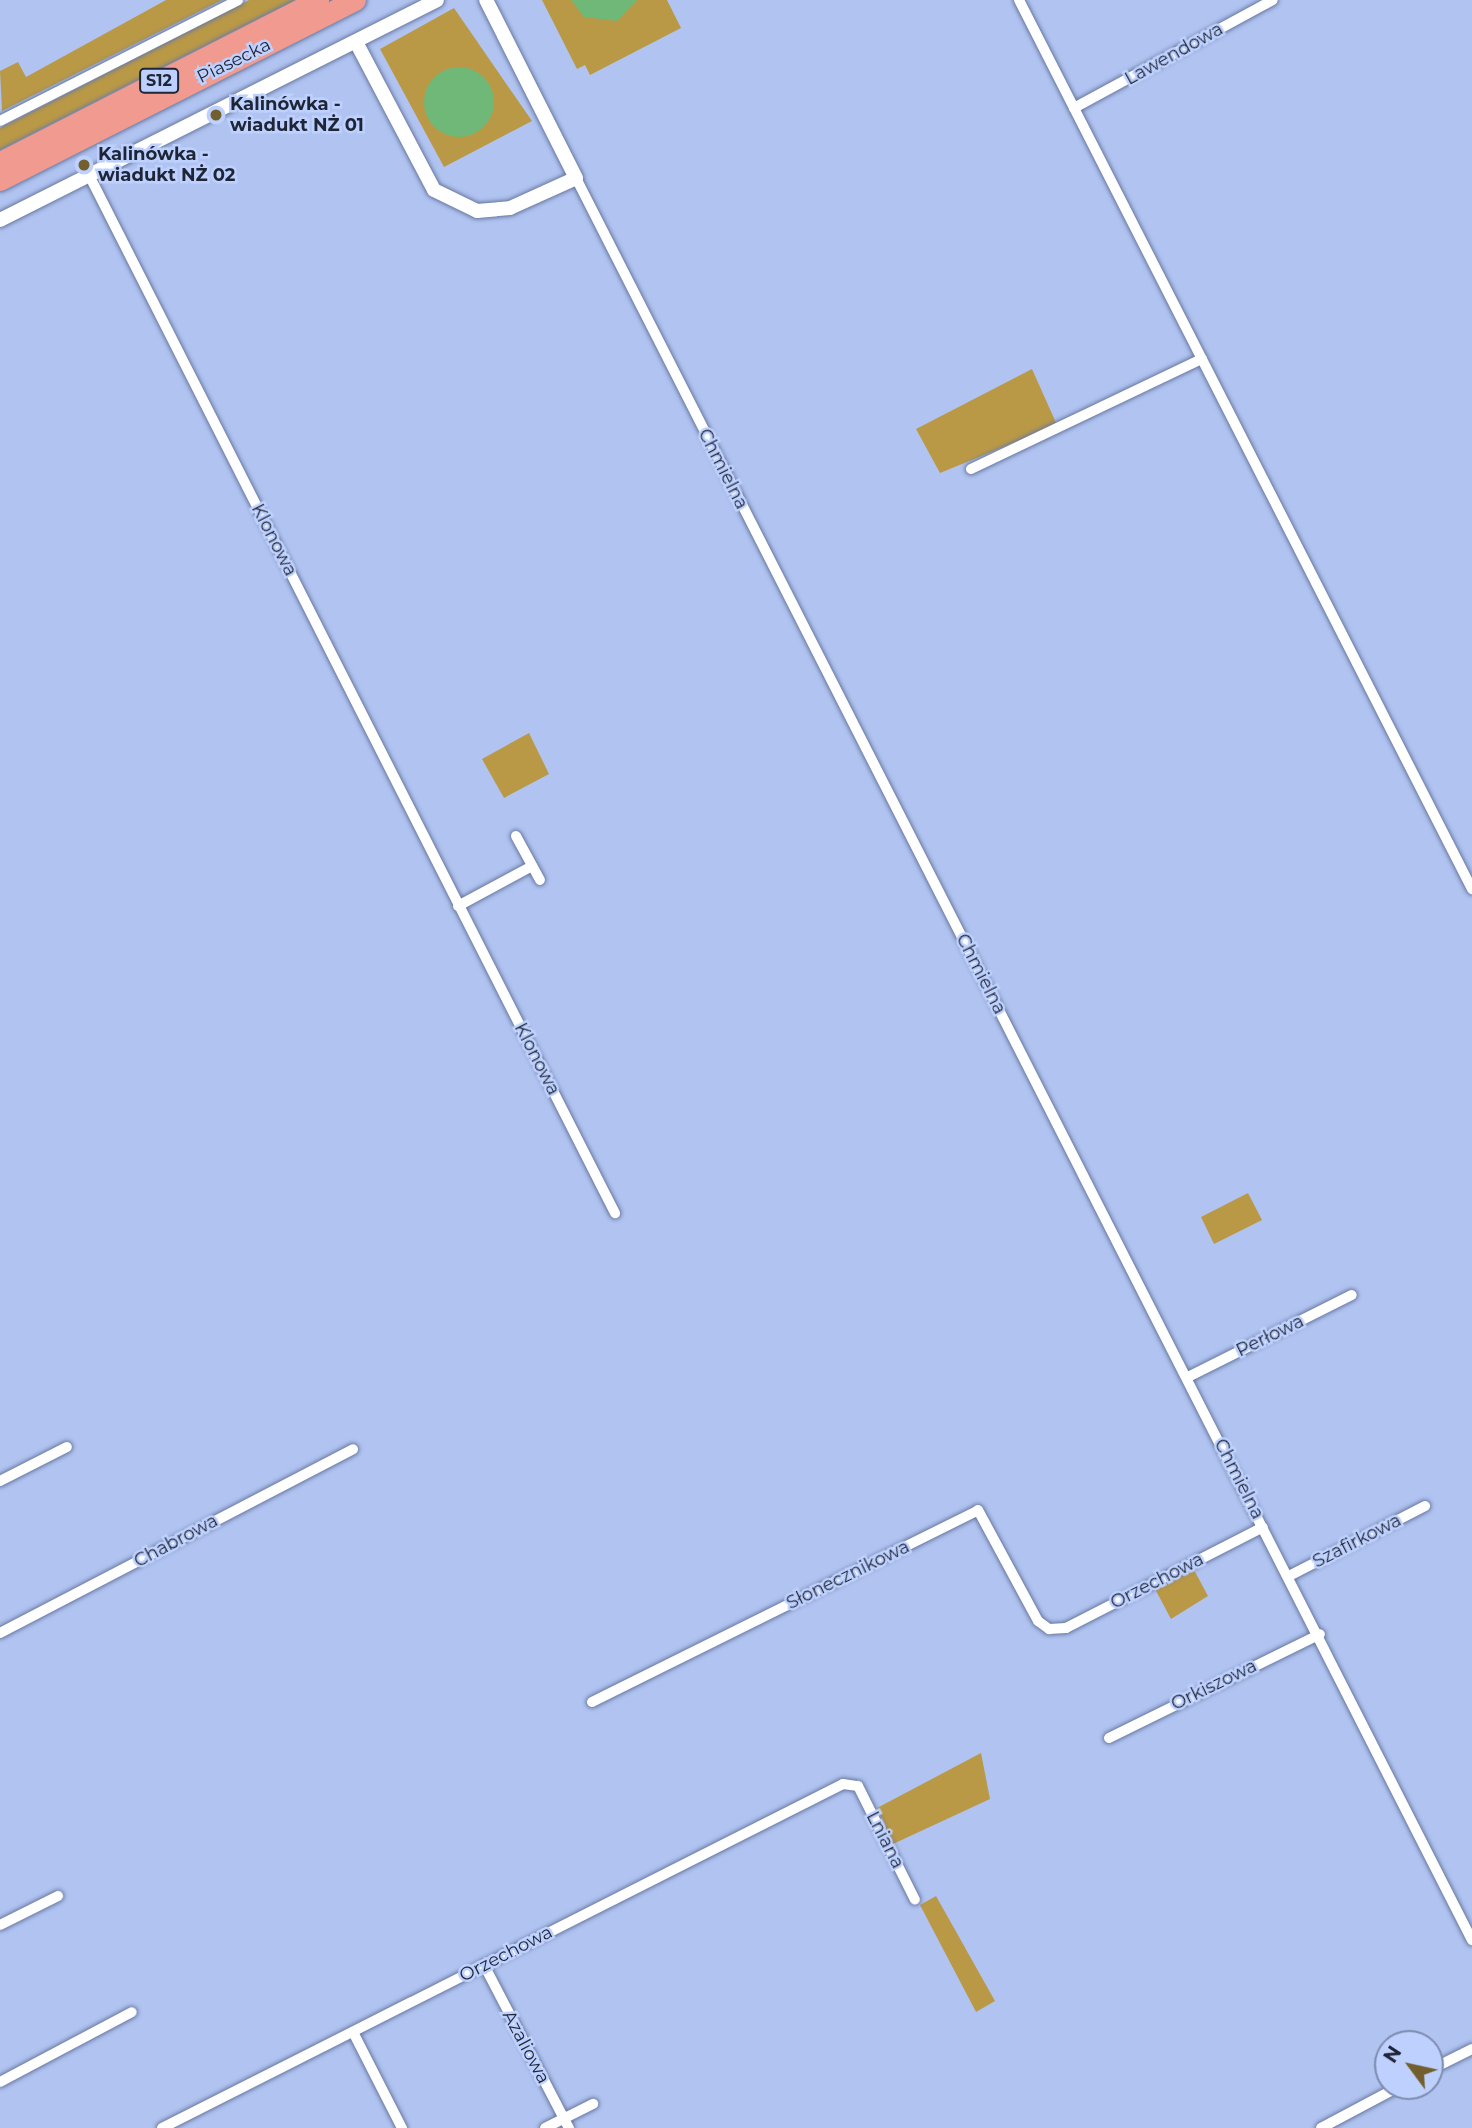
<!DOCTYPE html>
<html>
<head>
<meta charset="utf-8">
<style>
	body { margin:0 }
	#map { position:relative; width:1472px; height:2128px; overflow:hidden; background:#b1c4f1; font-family:Montserrat,sans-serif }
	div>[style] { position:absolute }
	.green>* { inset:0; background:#ba9946 }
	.water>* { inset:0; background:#6fb878 }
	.round { border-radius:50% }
	.roads { filter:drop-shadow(0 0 2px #6878a1) drop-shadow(0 0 2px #6878a1) }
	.minor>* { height:10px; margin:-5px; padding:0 5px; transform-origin:5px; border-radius:5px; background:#fff }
	.tertiary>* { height:14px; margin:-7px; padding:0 7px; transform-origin:7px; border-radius:7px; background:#fff }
	.motorway>* { height:21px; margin:-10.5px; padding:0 10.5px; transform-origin:10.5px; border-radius:10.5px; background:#f09a90 }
	.dots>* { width:19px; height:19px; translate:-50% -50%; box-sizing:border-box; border:4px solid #bed1fe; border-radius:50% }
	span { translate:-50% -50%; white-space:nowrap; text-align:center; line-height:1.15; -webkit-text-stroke:5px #bed1fe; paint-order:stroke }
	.shield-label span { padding:2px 5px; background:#bed1fe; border:2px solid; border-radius:5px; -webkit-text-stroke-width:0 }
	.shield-label { font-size:16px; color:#1e2536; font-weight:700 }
	.street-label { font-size:18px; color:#1e2536 }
	.poi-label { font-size:18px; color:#1e2536; font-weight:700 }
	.left { translate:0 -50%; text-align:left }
	.north { position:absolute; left:1374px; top:2030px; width:70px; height:70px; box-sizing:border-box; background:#bed1fe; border:2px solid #7e8cae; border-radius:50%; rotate:303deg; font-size:19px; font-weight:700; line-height:28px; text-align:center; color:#1e2536 }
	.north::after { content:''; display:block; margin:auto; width:24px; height:32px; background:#735e2d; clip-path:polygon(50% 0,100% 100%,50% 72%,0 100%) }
</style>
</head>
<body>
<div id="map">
	<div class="green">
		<i style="clip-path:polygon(166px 0,222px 0,2px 111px,0 71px,18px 62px,26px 77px)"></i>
		<i style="clip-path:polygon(249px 0,295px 0,0 150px,0 128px)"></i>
		<i style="clip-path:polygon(542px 0,667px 0,681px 28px,590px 75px,585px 65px,577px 69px)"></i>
		<i style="clip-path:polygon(454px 8px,532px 121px,444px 167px,380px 49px)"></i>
		<i style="clip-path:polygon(1032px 369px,1057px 425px,940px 473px,916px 429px)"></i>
		<i style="clip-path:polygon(529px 733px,549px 774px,504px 798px,482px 759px)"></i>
		<i style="clip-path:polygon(1248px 1193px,1262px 1220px,1214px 1244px,1201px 1217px)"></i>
		<i style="clip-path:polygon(1193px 1568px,1208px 1596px,1171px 1619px,1155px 1589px)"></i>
		<i style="clip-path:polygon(981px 1753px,990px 1799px,893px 1844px,877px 1808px)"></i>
		<i style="clip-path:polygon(936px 1896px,995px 2001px,976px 2012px,920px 1905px)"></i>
	</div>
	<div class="water">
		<i style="clip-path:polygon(571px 0,637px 0,617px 21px,584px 17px)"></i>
		<i class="round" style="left:424px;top:67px;width:70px;height:70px"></i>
	</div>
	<div class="roads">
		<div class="minor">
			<i style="left:1019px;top:0;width:998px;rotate:63deg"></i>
			<i style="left:1074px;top:108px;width:226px;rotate:-28.5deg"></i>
			<i style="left:0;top:121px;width:267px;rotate:-26.9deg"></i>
			<i style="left:89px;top:175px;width:1164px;rotate:63.13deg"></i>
			<i style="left:576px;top:178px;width:1977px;rotate:63.05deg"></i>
			<i style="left:971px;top:469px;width:256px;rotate:-25.5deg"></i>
			<i style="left:516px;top:836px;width:50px;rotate:61.4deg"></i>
			<i style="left:458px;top:906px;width:84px;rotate:-28.4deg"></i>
			<i style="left:1188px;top:1377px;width:183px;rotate:-26.6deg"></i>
			<i style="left:0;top:1481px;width:75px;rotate:-26.9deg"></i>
			<i style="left:1289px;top:1576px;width:153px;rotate:-27.2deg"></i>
			<i style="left:0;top:1633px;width:398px;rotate:-27.5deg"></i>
			<i style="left:592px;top:1702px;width:431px;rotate:-26.4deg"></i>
			<i style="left:978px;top:1510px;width:126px;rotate:61.6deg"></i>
			<i style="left:1038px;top:1621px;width:14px;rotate:36deg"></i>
			<i style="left:1049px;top:1629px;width:17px;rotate:-3deg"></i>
			<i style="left:1066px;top:1628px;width:221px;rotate:-27.1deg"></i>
			<i style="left:1109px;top:1738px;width:235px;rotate:-26.2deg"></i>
			<i style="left:0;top:1925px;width:65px;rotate:-26.6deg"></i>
			<i style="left:484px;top:1965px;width:184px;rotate:62.5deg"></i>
			<i style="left:353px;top:2032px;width:108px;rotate:63deg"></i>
			<i style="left:1430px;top:2070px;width:47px;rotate:-26.6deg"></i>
			<i style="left:0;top:2082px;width:149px;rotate:-27.9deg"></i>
			<i style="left:162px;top:2128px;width:763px;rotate:-26.8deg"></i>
			<i style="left:843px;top:1784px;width:15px;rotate:8deg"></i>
			<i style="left:858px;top:1786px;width:127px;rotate:63.4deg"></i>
			<i style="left:545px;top:2128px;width:54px;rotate:-26.6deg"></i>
			<i style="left:1321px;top:2128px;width:89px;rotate:-28deg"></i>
		</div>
		<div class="tertiary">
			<i style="left:356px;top:42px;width:167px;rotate:62.2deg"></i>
			<i style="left:434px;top:190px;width:48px;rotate:26deg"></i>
			<i style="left:477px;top:211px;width:33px;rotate:-5deg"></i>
			<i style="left:510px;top:208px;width:72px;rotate:-24.4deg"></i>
			<i style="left:576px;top:178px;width:199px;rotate:-116.8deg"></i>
			<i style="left:0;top:220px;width:489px;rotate:-26.7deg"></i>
		</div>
		<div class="motorway">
			<i style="left:0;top:162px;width:357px;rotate:-27deg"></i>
			<i style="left:0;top:180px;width:398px;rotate:-26.9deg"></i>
		</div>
	</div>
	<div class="dots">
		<i style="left:216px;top:115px;background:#735e2d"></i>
		<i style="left:84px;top:165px;background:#735e2d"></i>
	</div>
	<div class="shield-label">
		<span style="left:159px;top:81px">S12</span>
	</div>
	<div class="street-label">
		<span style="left:1174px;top:54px;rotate:-29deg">Lawendowa</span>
		<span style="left:234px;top:61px;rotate:-26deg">Piasecka</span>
		<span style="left:723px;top:469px;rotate:63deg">Chmielna</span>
		<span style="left:274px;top:540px;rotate:63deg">Klonowa</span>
		<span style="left:981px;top:974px;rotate:63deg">Chmielna</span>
		<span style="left:537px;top:1059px;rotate:63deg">Klonowa</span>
		<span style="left:1270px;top:1336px;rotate:-26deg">Perłowa</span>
		<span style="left:1239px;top:1479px;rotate:63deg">Chmielna</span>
		<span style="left:176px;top:1541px;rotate:-28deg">Chabrowa</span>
		<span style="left:1357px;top:1541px;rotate:-27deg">Szafirkowa</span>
		<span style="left:848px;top:1575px;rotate:-26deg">Słonecznikowa</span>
		<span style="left:1157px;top:1581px;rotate:-27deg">Orzechowa</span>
		<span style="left:1214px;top:1685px;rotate:-26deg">Orkiszowa</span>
		<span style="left:885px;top:1840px;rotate:63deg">Lniana</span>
		<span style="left:506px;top:1954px;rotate:-27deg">Orzechowa</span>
		<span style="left:526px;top:2047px;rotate:62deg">Azaliowa</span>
	</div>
	<div class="poi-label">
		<span class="left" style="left:230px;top:115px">Kalinówka -<br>wiadukt NŻ 01</span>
		<span class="left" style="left:98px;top:165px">Kalinówka -<br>wiadukt NŻ 02</span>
	</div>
	<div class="north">N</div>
</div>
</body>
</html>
